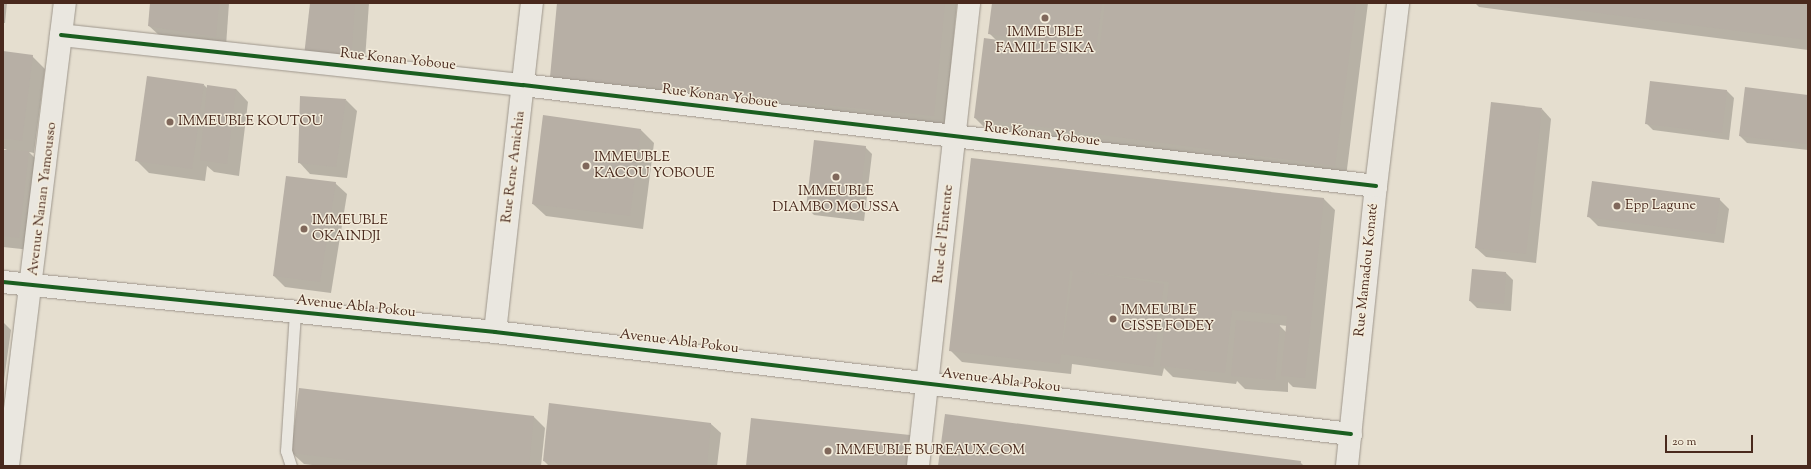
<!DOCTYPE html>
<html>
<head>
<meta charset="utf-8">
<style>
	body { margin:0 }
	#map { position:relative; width:1811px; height:469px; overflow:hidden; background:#e5decf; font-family:"Sorts Mill Goudy",serif }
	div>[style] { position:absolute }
	.shadow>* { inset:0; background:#0003 }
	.building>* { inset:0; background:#b7afa5 }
	.roads { filter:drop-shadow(0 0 1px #9e968c) drop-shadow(0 0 1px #9e968c) }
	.lane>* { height:11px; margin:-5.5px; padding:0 5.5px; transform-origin:5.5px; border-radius:5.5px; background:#eae7e0 }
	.street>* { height:22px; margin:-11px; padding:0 11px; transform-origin:11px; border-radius:11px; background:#eae7e0 }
	.secondary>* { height:22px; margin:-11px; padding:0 11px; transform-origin:11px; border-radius:11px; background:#eae7e0 }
	.cycleway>* { height:4px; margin:-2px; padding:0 2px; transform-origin:2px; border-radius:2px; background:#1b5e20 }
	.dots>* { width:11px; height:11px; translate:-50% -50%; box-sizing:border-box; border:2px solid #f3ecdb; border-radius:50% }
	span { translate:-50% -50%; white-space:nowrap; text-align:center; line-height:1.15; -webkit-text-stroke:3px #f3ecdb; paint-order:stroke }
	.poi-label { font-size:14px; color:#49291d }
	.left { translate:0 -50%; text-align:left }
	.street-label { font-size:14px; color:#49291d }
	.frame { position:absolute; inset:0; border:4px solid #49291d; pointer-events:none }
	.scale { position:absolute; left:1665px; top:435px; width:88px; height:18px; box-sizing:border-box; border:2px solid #49291d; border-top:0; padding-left:5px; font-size:12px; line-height:14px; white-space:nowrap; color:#49291d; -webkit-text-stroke:3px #f3ecdb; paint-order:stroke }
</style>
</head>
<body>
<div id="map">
	<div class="shadow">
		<i style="clip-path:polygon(3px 3px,7px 3px,5px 23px,3px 23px)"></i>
		<i style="clip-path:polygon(151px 3px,229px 3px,226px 46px,159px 35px,149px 26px)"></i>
		<i style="clip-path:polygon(311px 3px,369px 3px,364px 74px)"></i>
		<i style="clip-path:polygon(558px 3px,957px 3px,945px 127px,562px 88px,551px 77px)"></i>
		<i style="clip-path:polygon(993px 3px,1368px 3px,1346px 177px,986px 129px,975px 118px,997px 41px,989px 33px)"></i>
		<i style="clip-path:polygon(1475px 3px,1808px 3px,1808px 50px,1479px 7px)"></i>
		<i style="clip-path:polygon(3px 52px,32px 56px,45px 69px,34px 153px,29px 152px,42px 165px,31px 250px,3px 247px,3px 151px,7px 149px,3px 149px)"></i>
		<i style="clip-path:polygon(204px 85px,208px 89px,236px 89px,248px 102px,239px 176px,214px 172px,207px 166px,205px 181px,149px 173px,136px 160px)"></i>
		<i style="clip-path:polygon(1727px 91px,1734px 98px,1729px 140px,1653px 130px,1646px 123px)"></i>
		<i style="clip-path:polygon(1808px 96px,1808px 150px,1747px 143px,1740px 136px)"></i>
		<i style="clip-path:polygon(346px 100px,357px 111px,347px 178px,310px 174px,299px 162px)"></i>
		<i style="clip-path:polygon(1542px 109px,1551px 119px,1536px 263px,1486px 257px,1476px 248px)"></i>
		<i style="clip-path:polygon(641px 130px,654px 143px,643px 229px,546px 216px,533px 204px)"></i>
		<i style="clip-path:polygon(865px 147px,872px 154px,864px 221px,814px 215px,807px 208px)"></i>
		<i style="clip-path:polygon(evenodd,972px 159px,1324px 199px,1335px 210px,1316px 389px,1293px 387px,1288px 382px,1288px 392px,1245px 389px,1237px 381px,1236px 384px,1173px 377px,1164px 368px,1162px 376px,1072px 364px,1071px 374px,962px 362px,951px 351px,972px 159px,1279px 325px,1287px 326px,1286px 332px,1279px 325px)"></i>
		<i style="clip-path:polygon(335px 183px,347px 194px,331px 293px,285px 287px,274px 276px)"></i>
		<i style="clip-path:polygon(1719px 199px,1729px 209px,1724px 243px,1598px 226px,1588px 216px)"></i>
		<i style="clip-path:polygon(1506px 273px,1513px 280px,1511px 311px,1477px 308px,1470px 301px)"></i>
		<i style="clip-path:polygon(3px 322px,11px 330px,3px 387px)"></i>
		<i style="clip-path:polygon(550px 404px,711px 424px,721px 433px,717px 466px,549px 466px,544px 461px)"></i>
		<i style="clip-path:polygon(534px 417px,545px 428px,541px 466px,320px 466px,304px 464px,292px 453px)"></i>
		<i style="clip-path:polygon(1300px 462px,1304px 466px,939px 466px)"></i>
	</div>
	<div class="building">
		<i style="clip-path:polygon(150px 3px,219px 3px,216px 37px,148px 26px)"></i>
		<i style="clip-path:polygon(310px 3px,355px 3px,351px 62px,304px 56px)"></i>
		<i style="clip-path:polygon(557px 3px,945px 3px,934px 116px,550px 77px)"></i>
		<i style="clip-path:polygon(992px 3px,1102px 3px,1096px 49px,988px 34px)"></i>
		<i style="clip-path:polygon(1105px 3px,1356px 3px,1335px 166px,974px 118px,984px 38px,1099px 54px)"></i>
		<i style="clip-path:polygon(1529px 3px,1808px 3px,1808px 40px,1529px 4px)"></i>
		<i style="clip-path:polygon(3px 51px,33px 55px,22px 141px,3px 138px)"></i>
		<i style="clip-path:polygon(147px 76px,204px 84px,192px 169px,135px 161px)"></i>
		<i style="clip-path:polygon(1650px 81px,1727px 90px,1722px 133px,1645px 124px)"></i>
		<i style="clip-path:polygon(207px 85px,236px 89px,227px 164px,200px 160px)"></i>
		<i style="clip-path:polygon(1745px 87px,1808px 95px,1808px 144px,1739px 136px)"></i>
		<i style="clip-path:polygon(300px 96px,346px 99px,336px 167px,298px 163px)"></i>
		<i style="clip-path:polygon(1491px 102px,1542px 108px,1526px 254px,1475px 248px)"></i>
		<i style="clip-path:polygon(543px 115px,641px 129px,630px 216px,532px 204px)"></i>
		<i style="clip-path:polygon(814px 140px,866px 146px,858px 214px,806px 208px)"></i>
		<i style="clip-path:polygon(3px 150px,29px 151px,19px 238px,3px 236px)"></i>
		<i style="clip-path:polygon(evenodd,971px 158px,1324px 198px,1305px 378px,1281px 376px,1287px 316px,1232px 310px,1225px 373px,1160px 366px,1169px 282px,1077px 271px,1164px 284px,1153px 367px,1061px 354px,1060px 364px,949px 351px,971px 158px,1070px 271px,1073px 271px,1063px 344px,1062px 344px,1070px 271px)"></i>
		<i style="clip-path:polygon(286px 176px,336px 182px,320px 282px,273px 276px)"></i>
		<i style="clip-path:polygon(1592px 181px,1720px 198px,1715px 234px,1587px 217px)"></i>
		<i style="clip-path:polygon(1472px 269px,1506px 272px,1504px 304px,1469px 301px)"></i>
		<i style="clip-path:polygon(1236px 320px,1280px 324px,1275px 380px,1231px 376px)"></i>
		<i style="clip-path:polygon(299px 388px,534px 416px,529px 466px,398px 466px,291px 453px)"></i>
		<i style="clip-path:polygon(549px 403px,711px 423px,707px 466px,581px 466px,543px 461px)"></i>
		<i style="clip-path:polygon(945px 414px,1301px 461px,1300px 466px,938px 466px)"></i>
		<i style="clip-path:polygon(751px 418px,910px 435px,907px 466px,746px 466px)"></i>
	</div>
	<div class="roads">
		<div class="lane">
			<i style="left:291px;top:466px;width:16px;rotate:-108deg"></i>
			<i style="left:286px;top:451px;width:139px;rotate:-86.3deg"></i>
		</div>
		<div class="street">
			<i style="left:61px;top:35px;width:465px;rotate:6.2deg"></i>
			<i style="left:523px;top:85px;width:859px;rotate:6.75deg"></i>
			<i style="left:3px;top:282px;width:495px;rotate:5.8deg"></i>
			<i style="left:495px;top:332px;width:862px;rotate:6.8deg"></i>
			<i style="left:495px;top:332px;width:331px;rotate:-83.6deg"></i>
			<i style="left:918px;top:466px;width:466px;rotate:-83.7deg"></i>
			<i style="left:1347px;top:466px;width:281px;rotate:-84.1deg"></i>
			<i style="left:1376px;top:186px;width:184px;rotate:-83.1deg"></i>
		</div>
		<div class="secondary">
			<i style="left:8px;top:466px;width:466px;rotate:-83deg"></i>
		</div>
	</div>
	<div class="cycleway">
		<i style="left:61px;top:35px;width:465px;rotate:6.2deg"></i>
		<i style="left:523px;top:85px;width:859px;rotate:6.75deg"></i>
		<i style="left:3px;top:282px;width:495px;rotate:5.8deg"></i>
		<i style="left:495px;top:332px;width:862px;rotate:6.8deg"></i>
	</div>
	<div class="dots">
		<i style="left:1045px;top:18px;background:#80685b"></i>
		<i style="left:170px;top:122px;background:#80685b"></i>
		<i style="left:586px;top:166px;background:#80685b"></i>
		<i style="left:836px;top:177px;background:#80685b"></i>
		<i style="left:1617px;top:206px;background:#80685b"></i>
		<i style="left:304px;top:229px;background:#80685b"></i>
		<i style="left:1113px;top:319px;background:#80685b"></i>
		<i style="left:828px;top:451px;background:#80685b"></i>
	</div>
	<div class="poi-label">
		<span style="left:1045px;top:41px">IMMEUBLE<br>FAMILLE SIKA</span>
		<span class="left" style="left:178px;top:122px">IMMEUBLE KOUTOU</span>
		<span class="left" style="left:594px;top:166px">IMMEUBLE<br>KACOU YOBOUE</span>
		<span style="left:836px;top:200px">IMMEUBLE<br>DIAMBO MOUSSA</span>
		<span class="left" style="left:1625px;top:206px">Epp Lagune</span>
		<span class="left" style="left:312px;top:229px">IMMEUBLE<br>OKAINDJI</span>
		<span class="left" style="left:1121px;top:319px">IMMEUBLE<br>CISSE FODEY</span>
		<span class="left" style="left:836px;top:451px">IMMEUBLE BUREAUX.COM</span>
	</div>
	<div class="street-label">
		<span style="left:398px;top:60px;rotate:6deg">Rue Konan Yoboue</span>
		<span style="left:720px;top:97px;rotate:7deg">Rue Konan Yoboue</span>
		<span style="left:1042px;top:135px;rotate:7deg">Rue Konan Yoboue</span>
		<span style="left:514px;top:167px;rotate:-83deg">Rue Rene Amichia</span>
		<span style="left:43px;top:199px;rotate:-83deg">Avenue Nanan Yamousso</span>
		<span style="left:944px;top:234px;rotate:-84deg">Rue de l'Entente</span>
		<span style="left:1367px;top:270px;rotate:-84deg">Rue Mamadou Konaté</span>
		<span style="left:356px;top:307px;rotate:6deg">Avenue Abla Pokou</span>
		<span style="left:679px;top:342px;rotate:7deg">Avenue Abla Pokou</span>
		<span style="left:1001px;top:381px;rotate:7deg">Avenue Abla Pokou</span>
	</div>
	<div class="frame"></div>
	<div class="scale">20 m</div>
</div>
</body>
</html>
